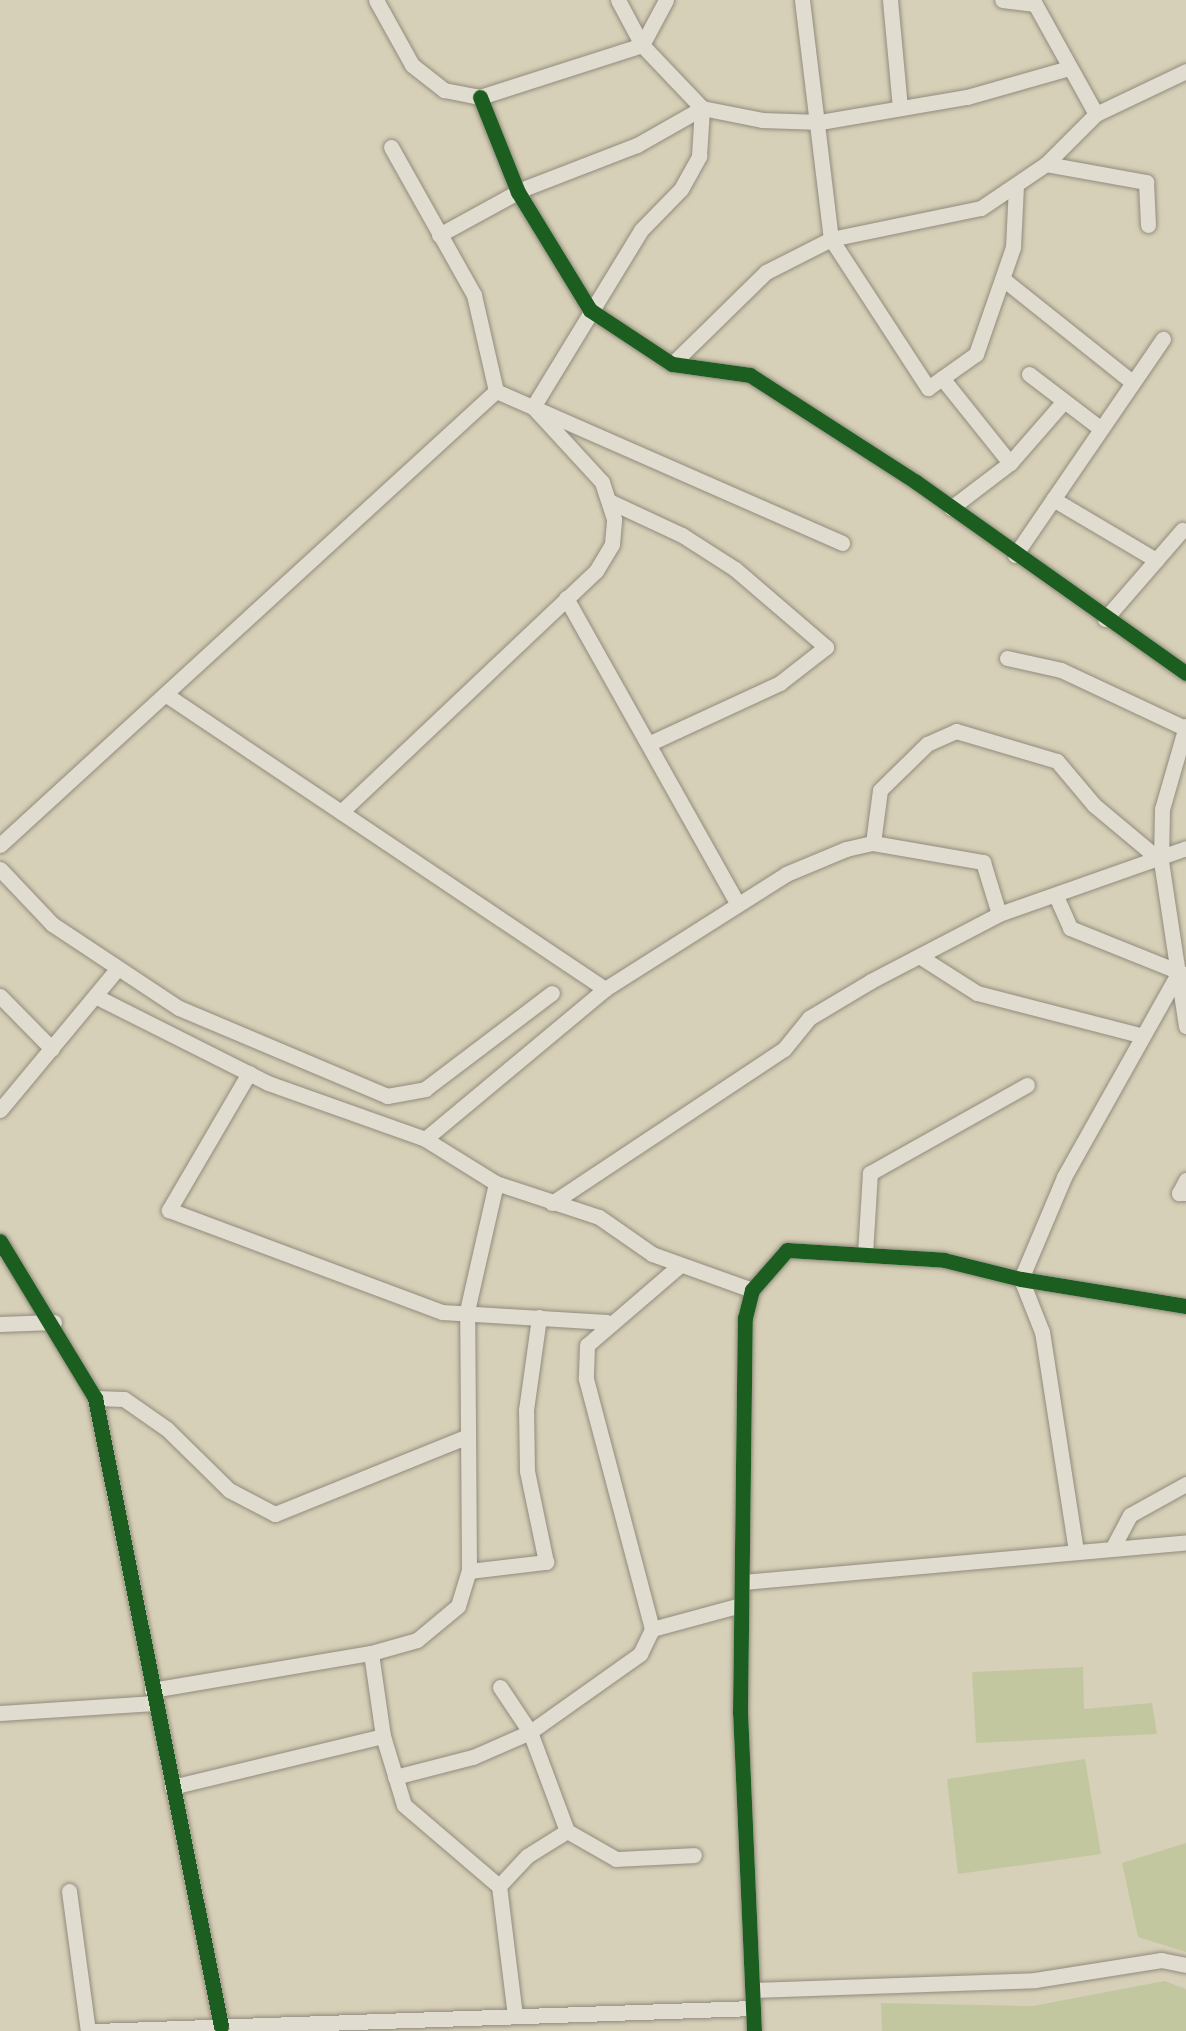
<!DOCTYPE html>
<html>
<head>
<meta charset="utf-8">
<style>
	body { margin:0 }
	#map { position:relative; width:1186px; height:2031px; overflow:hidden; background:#d7d0b8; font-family:"IM FELL Great Primer",serif }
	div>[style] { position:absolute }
	.green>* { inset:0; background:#c2c79f }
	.roads { filter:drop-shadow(0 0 2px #918b7c) drop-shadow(0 0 2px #918b7c) }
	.street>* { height:15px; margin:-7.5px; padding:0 7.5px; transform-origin:7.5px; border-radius:7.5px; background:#e0dcd0 }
	.cycleway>* { height:15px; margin:-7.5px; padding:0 7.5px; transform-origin:7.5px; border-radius:7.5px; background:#1b5e20 }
	span { translate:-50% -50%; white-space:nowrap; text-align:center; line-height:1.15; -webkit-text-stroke:10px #ede5c8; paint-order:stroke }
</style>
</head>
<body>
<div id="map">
	<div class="green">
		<i style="clip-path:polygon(1083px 1667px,1084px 1709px,1152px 1703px,1157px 1734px,976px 1743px,972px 1672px)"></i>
		<i style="clip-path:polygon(1085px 1759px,1101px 1854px,958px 1874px,947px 1779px)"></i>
		<i style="clip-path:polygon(1186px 1843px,1186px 1952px,1138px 1937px,1122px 1863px)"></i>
		<i style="clip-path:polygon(1164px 1981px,1186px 1989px,1186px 2031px,882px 2031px,881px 2003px,1033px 2006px)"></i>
	</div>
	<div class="roads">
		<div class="street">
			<i style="left:376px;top:0;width:74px;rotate:61deg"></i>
			<i style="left:412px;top:65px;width:41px;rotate:38deg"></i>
			<i style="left:444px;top:90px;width:37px;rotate:11deg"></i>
			<i style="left:480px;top:97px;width:170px;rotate:-17.8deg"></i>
			<i style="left:642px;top:45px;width:51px;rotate:-61.9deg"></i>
			<i style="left:618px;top:0;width:51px;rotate:61.9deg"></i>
			<i style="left:642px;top:45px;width:87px;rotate:46.4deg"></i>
			<i style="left:702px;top:108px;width:61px;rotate:11.3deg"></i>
			<i style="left:762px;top:120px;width:58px;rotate:2deg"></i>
			<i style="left:820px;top:122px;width:149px;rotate:-9.7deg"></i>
			<i style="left:967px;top:97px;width:106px;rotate:-15.9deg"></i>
			<i style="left:802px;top:0;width:241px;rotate:83.1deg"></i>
			<i style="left:831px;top:239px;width:178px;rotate:56.9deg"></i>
			<i style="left:928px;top:388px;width:59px;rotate:-35.3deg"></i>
			<i style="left:976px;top:354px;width:113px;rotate:-70.9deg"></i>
			<i style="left:1013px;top:247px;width:61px;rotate:-87.2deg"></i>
			<i style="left:890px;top:0;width:108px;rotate:84.7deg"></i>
			<i style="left:480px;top:97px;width:102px;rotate:68.2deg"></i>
			<i style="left:518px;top:192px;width:138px;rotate:58.6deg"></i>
			<i style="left:590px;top:310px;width:98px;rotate:33.4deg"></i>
			<i style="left:672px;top:364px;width:79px;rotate:8deg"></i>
			<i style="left:750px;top:375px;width:197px;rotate:32.8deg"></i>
			<i style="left:916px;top:482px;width:331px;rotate:35.3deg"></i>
			<i style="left:1096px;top:114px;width:100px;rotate:-25.5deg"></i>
			<i style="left:391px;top:147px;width:170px;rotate:60.7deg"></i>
			<i style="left:474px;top:295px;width:98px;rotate:77.1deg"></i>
			<i style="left:496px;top:391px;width:378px;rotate:23.7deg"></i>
			<i style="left:1046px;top:164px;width:102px;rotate:10.2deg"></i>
			<i style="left:1146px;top:182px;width:43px;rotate:87.3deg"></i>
			<i style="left:439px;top:235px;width:96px;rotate:-28.7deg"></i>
			<i style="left:523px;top:189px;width:122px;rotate:-21.1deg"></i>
			<i style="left:637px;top:145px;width:75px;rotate:-29.6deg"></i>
			<i style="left:1003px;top:279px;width:165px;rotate:38.6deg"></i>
			<i style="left:672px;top:364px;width:132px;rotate:-44.4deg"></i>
			<i style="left:766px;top:272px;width:73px;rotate:-26.9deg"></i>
			<i style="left:831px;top:239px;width:153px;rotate:-11.7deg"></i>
			<i style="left:981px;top:208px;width:78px;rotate:-34.1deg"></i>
			<i style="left:1046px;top:164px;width:71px;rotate:-45deg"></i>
			<i style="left:1096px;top:114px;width:126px;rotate:-119deg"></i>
			<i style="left:1035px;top:4px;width:33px;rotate:-173deg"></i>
			<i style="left:1029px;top:374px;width:89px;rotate:37.3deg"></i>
			<i style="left:942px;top:378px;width:109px;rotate:51.3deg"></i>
			<i style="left:1053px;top:499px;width:120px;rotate:30.6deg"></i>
			<i style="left:609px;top:501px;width:81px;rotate:25deg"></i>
			<i style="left:682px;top:535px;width:63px;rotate:32.7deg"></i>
			<i style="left:735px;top:569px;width:120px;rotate:40.6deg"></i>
			<i style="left:826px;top:647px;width:58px;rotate:142deg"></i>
			<i style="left:780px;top:683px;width:145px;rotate:155.2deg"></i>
			<i style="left:951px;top:508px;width:74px;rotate:-37.3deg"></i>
			<i style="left:1010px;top:463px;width:82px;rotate:-48.9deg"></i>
			<i style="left:1015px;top:555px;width:262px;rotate:-55.6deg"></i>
			<i style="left:566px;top:598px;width:350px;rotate:60.7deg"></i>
			<i style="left:1105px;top:619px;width:118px;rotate:-49.1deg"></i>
			<i style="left:1007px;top:658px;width:55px;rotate:12.5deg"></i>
			<i style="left:1061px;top:670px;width:137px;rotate:25.1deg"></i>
			<i style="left:165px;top:694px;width:530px;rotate:33.84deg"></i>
			<i style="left:1186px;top:726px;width:86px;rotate:106.1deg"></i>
			<i style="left:1162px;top:809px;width:52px;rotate:91.1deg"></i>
			<i style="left:1161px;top:861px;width:167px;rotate:81.4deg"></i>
			<i style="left:341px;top:812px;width:351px;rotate:-43.4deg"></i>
			<i style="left:596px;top:571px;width:31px;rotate:-59deg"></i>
			<i style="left:612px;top:544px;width:25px;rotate:-85deg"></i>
			<i style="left:614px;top:519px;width:39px;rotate:-108deg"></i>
			<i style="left:602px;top:482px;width:102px;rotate:-132.6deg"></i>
			<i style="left:533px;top:407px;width:207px;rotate:-58.6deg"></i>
			<i style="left:641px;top:230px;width:57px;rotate:-45.7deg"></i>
			<i style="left:681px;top:189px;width:38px;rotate:-61deg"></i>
			<i style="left:699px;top:156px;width:48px;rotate:-86.4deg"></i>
			<i style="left:873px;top:843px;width:53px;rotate:-82.5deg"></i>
			<i style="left:880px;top:790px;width:66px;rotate:-44.4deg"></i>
			<i style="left:927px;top:744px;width:32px;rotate:-24deg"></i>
			<i style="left:956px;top:731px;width:105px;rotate:16.5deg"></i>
			<i style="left:1057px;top:761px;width:57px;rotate:49.9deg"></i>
			<i style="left:1094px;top:805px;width:87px;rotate:39.9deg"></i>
			<i style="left:0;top:845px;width:672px;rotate:-42.47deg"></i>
			<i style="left:0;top:869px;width:76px;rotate:46.6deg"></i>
			<i style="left:52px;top:924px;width:152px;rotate:33.5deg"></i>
			<i style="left:179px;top:1008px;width:226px;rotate:22.9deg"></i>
			<i style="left:387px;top:1096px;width:39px;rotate:-10deg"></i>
			<i style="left:425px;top:1089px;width:159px;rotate:-37.1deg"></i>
			<i style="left:1056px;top:896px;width:35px;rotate:66deg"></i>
			<i style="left:1070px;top:928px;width:121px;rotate:21.9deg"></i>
			<i style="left:919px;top:956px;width:69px;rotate:32.5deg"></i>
			<i style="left:977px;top:993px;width:171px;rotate:14.5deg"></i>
			<i style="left:0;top:996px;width:74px;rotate:45.5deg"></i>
			<i style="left:95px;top:996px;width:194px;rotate:26.7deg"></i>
			<i style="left:268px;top:1083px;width:167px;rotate:19.6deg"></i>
			<i style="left:425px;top:1139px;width:84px;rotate:31.8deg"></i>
			<i style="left:496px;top:1183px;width:108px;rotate:18.3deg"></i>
			<i style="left:599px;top:1217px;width:65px;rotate:34.9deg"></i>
			<i style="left:652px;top:1254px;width:106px;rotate:19.8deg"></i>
			<i style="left:249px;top:1073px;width:159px;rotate:120.3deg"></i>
			<i style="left:169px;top:1210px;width:291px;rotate:20.5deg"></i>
			<i style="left:442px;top:1312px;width:165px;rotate:3.5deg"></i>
			<i style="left:0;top:1110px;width:183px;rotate:-50.3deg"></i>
			<i style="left:425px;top:1139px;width:234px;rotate:-39.8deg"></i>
			<i style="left:605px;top:989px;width:214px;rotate:-32.4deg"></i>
			<i style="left:786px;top:874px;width:65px;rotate:-22.6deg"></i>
			<i style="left:846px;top:849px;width:28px;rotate:-13deg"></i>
			<i style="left:873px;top:843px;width:112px;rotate:9.8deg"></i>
			<i style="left:983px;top:862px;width:54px;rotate:72.9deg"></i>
			<i style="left:1186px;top:1180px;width:15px;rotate:118deg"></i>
			<i style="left:1179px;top:1193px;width:7px"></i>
			<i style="left:552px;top:1203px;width:278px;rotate:-33.6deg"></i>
			<i style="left:784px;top:1049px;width:40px;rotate:-51deg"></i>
			<i style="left:809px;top:1018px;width:72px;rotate:-30.8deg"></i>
			<i style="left:871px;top:981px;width:144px;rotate:-27.6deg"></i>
			<i style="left:999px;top:914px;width:198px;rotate:-19.4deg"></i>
			<i style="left:0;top:1241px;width:184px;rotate:58.8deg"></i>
			<i style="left:95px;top:1398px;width:641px;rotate:78.65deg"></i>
			<i style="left:865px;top:1254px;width:81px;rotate:-86.5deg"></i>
			<i style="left:870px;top:1173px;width:180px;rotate:-29.3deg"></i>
			<i style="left:679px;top:1266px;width:121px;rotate:139.3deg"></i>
			<i style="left:587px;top:1345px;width:34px;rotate:92deg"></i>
			<i style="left:586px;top:1379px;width:259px;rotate:75.2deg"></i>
			<i style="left:652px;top:1629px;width:92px;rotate:-15.1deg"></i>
			<i style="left:0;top:1324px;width:54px;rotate:-2.1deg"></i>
			<i style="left:95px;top:1398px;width:29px;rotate:2deg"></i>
			<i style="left:124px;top:1399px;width:52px;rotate:34.9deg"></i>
			<i style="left:167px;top:1429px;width:87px;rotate:44.5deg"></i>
			<i style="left:229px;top:1490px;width:52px;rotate:27.6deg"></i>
			<i style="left:275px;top:1514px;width:203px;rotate:-22deg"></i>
			<i style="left:1113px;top:1547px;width:36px;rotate:-62deg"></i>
			<i style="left:1130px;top:1515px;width:64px;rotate:-29deg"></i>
			<i style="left:1076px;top:1551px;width:222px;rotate:-98.8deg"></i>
			<i style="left:1042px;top:1332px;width:57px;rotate:-111.6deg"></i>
			<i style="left:1021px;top:1279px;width:111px;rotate:-67.1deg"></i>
			<i style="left:1064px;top:1177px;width:235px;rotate:-60.7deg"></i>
			<i style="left:469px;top:1571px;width:78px;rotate:-6.7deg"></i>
			<i style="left:546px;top:1562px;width:93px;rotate:-101.8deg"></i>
			<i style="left:527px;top:1471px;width:61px;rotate:-90.9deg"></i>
			<i style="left:526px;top:1410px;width:94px;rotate:-82deg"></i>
			<i style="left:742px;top:1582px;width:446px;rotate:-5.1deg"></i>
			<i style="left:371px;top:1653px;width:84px;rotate:81.8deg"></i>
			<i style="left:383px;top:1736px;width:72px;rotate:73.1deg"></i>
			<i style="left:404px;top:1805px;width:125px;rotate:40.5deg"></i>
			<i style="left:500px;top:1687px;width:54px;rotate:56.3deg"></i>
			<i style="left:530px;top:1732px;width:106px;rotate:69.5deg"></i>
			<i style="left:567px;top:1831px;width:56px;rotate:29.7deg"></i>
			<i style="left:616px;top:1859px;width:78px;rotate:-2.9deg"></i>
			<i style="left:152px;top:1690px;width:222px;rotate:-9.6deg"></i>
			<i style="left:371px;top:1653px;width:48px;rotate:-15.8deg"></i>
			<i style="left:417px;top:1640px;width:53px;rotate:-39.7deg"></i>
			<i style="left:458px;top:1606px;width:37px;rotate:-73deg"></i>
			<i style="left:469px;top:1571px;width:260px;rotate:-90.4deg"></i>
			<i style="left:467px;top:1311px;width:131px;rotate:-77.2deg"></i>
			<i style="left:0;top:1713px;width:155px;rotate:-3.7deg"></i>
			<i style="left:395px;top:1777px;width:81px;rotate:-14.4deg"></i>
			<i style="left:473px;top:1757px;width:62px;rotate:-23.7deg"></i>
			<i style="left:530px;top:1732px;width:135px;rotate:-35.3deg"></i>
			<i style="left:640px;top:1654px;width:28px;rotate:-64deg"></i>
			<i style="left:172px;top:1787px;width:217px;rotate:-13.6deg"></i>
			<i style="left:69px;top:1891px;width:141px;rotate:82.3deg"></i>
			<i style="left:753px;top:1990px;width:282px;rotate:-2deg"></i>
			<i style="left:1035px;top:1980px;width:128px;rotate:-9deg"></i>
			<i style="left:1161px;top:1960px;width:25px;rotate:11deg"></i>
			<i style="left:515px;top:2016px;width:131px;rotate:-97deg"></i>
			<i style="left:499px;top:1886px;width:41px;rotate:-47deg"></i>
			<i style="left:527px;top:1856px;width:47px;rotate:-32deg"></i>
			<i style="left:95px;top:2031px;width:658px;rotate:-2deg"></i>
			<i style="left:754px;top:2031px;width:318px;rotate:-92.5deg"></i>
			<i style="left:740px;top:1713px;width:395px;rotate:-89.3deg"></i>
			<i style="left:745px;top:1318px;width:29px;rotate:-76deg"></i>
			<i style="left:752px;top:1290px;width:53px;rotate:-48.8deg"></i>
			<i style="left:787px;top:1250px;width:157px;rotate:3.6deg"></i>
			<i style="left:944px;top:1260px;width:79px;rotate:13.9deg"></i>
			<i style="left:1021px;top:1279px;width:167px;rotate:9.3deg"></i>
		</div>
	</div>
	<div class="cycleway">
		<i style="left:480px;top:97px;width:102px;rotate:68.2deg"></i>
		<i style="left:518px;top:192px;width:138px;rotate:58.6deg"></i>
		<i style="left:590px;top:310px;width:98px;rotate:33.4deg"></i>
		<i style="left:672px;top:364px;width:79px;rotate:8deg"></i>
		<i style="left:750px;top:375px;width:197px;rotate:32.8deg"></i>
		<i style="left:916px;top:482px;width:331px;rotate:35.3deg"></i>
		<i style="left:0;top:1241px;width:184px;rotate:58.8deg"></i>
		<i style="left:95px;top:1398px;width:641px;rotate:78.65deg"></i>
		<i style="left:754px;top:2031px;width:318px;rotate:-92.5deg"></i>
		<i style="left:740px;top:1713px;width:395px;rotate:-89.3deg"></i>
		<i style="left:745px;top:1318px;width:29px;rotate:-76deg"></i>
		<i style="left:752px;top:1290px;width:53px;rotate:-48.8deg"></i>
		<i style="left:787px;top:1250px;width:157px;rotate:3.6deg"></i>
		<i style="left:944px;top:1260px;width:79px;rotate:13.9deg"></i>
		<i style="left:1021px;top:1279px;width:167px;rotate:9.3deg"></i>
	</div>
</div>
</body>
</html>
